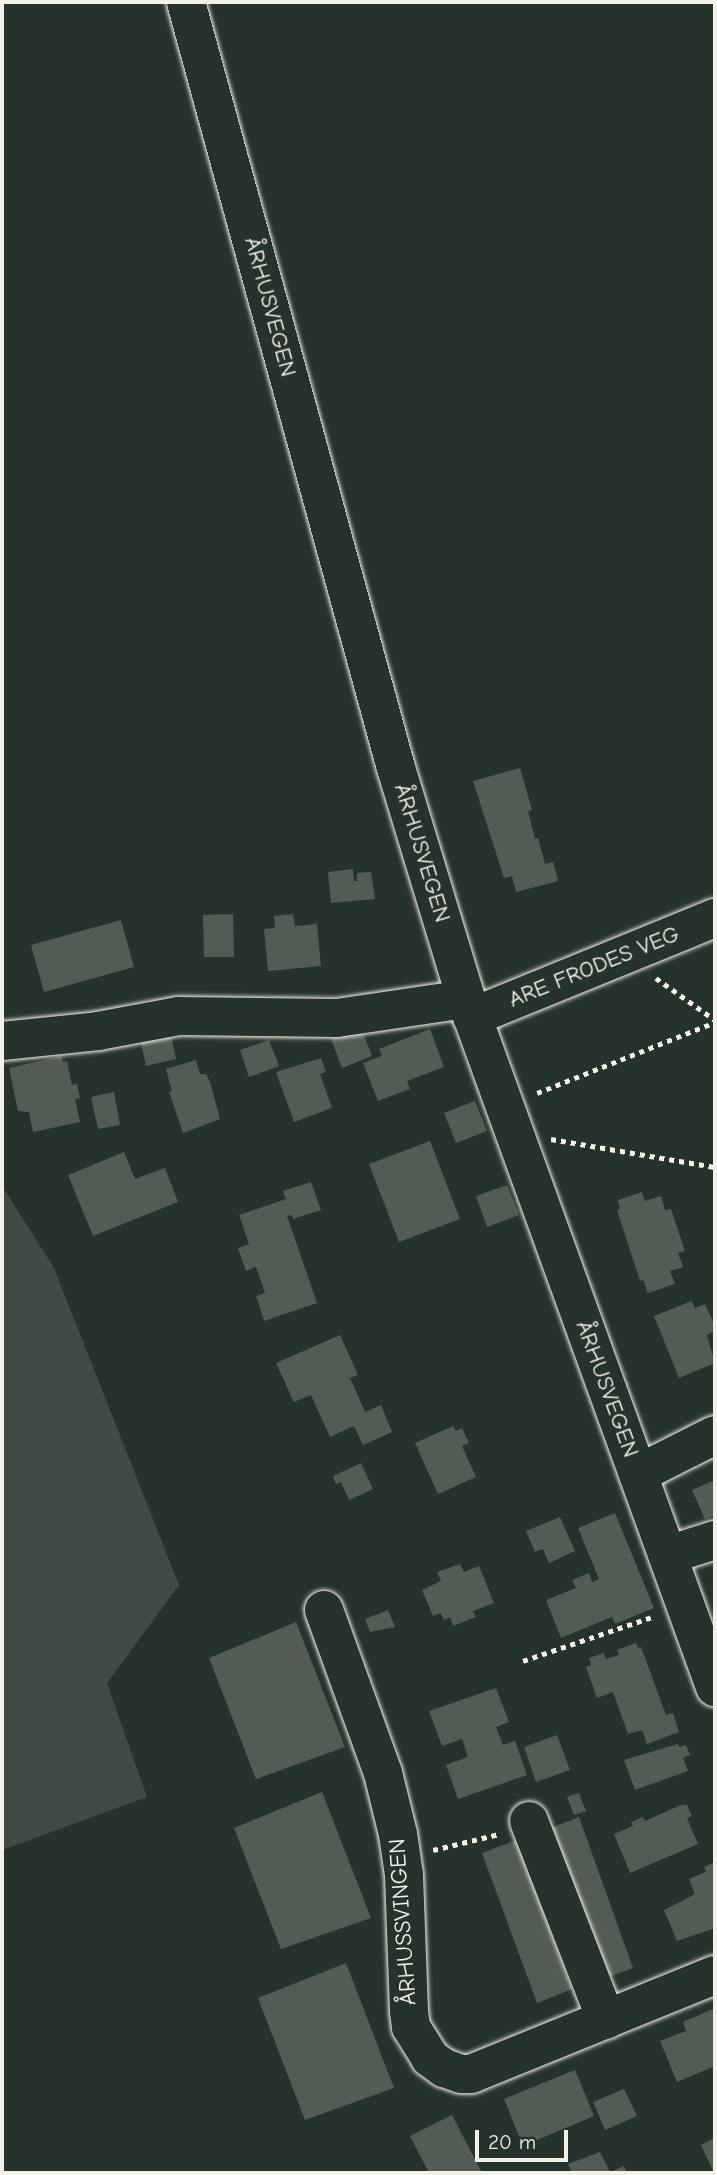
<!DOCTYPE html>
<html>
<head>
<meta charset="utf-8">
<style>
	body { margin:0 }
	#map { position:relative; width:717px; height:2175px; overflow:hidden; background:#26332d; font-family:"Comic Neue",sans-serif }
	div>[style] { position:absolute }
	.green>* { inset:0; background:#414b45 }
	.building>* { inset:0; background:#525c55 }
	.path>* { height:4.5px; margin-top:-2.25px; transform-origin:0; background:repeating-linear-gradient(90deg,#f4f1e8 0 5px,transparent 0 10px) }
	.roads { filter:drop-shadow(0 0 2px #f4f1e8) drop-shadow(0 0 2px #f4f1e8) }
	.minor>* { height:38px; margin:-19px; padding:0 19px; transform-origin:19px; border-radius:19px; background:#26332d }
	span { translate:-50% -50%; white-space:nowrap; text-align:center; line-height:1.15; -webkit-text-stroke:6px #26332d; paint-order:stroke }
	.street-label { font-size:23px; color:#f4f1e8 }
	.frame { position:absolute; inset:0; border:4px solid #f4f1e8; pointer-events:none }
	.scale { position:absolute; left:475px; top:2130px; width:93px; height:32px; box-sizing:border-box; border:4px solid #f4f1e8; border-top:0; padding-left:9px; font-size:21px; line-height:24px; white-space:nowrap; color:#f4f1e8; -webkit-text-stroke:5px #26332d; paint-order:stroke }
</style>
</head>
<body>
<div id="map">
	<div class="green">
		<i style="clip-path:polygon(2px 1186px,54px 1268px,179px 1585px,107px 1683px,147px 1797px,2px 1850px)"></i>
	</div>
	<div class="building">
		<i style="clip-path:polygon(520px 768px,532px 810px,528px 811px,535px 839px,538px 838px,545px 864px,553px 862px,558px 881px,516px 892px,512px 876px,504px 878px,473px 781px)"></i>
		<i style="clip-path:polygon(353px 869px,354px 881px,357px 881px,357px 873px,371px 872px,375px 899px,331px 903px,328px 872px)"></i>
		<i style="clip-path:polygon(233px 914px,234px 957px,204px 957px,203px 915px)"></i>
		<i style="clip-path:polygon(293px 914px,295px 926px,317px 924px,321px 966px,268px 971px,264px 929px,275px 928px,274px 916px)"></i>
		<i style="clip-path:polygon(121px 920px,134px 967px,44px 992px,31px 945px)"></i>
		<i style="clip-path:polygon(169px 1027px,176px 1059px,146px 1066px,139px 1034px)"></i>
		<i style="clip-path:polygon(361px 1027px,372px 1056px,342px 1068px,331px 1039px)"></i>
		<i style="clip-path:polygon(430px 1029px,444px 1067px,407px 1081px,410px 1089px,378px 1101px,363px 1063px,382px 1056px,379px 1049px)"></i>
		<i style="clip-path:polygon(269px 1040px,279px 1066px,249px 1077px,240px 1050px)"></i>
		<i style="clip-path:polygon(62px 1056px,63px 1062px,67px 1061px,72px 1085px,77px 1084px,80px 1098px,75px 1099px,80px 1122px,33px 1132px,29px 1112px,18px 1111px,9px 1068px)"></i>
		<i style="clip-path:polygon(321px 1058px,326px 1072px,320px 1074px,332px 1108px,294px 1122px,276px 1072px)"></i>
		<i style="clip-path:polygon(196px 1060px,200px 1074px,206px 1074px,210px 1082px,220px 1119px,183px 1133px,169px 1092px,172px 1091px,166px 1069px)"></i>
		<i style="clip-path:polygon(114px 1092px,120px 1125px,98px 1129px,91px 1097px)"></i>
		<i style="clip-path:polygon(475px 1101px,487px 1131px,456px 1143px,444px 1113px)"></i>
		<i style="clip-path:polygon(430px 1141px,460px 1219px,399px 1242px,369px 1164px)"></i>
		<i style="clip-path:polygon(124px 1152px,135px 1179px,165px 1168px,178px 1202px,93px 1236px,68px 1175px)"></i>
		<i style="clip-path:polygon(311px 1182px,321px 1210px,293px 1219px,292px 1215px,287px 1216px,317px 1303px,264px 1321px,256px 1296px,265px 1293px,256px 1267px,246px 1271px,238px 1248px,249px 1244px,239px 1215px,286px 1199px,283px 1191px)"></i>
		<i style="clip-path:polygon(507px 1185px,519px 1215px,487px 1227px,476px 1196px)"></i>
		<i style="clip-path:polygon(642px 1192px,645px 1201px,661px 1196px,665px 1210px,671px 1209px,685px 1251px,678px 1253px,683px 1267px,670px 1271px,675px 1284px,648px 1293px,643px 1280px,640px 1281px,617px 1210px,620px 1209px,618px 1200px)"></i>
		<i style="clip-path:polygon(692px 1301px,695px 1308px,705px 1304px,715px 1326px,715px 1331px,707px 1335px,715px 1363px,679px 1378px,654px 1316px)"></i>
		<i style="clip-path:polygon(340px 1335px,358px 1375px,350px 1378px,365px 1412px,381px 1405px,392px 1432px,363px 1445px,354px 1426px,330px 1437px,311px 1395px,294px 1402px,276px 1363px)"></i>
		<i style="clip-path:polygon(453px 1426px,456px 1431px,462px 1428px,469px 1443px,462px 1446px,476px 1477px,438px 1494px,415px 1443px)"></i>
		<i style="clip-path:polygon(361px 1463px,373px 1489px,349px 1500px,341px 1482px,336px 1484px,333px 1476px)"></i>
		<i style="clip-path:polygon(715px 1480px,715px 1515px,705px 1519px,692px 1490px)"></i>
		<i style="clip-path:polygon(615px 1513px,654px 1608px,615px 1624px,612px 1617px,561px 1638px,546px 1600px,576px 1588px,572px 1580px,589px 1573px,592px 1582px,599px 1579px,578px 1528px)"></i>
		<i style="clip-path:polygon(560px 1517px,575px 1551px,549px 1563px,543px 1549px,535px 1552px,526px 1531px)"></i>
		<i style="clip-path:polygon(460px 1564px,464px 1572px,479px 1566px,494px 1603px,473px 1611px,476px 1617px,453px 1626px,450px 1617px,444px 1620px,441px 1613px,433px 1616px,422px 1590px,441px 1581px,437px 1572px)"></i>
		<i style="clip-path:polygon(388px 1610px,395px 1627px,370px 1632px,365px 1619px)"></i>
		<i style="clip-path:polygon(296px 1622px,345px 1747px,256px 1779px,209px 1658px)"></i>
		<i style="clip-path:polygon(636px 1643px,638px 1648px,641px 1647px,666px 1715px,673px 1713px,679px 1732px,647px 1744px,642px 1730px,628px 1734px,613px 1692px,597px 1698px,586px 1667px,591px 1665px,589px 1658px,604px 1653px,606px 1659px,619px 1655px,617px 1650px)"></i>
		<i style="clip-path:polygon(496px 1688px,509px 1722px,496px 1727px,503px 1745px,515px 1741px,527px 1775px,458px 1799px,446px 1765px,468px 1757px,462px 1739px,442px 1746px,429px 1711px)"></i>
		<i style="clip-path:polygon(557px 1735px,570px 1770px,536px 1782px,524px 1747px)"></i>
		<i style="clip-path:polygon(678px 1744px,679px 1747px,686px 1745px,690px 1755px,683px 1758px,688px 1771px,635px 1790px,624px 1760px)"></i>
		<i style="clip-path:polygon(322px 1792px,371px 1918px,281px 1949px,234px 1828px)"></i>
		<i style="clip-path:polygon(579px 1793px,586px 1811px,574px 1815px,567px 1797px)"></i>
		<i style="clip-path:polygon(681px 1805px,687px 1805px,692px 1816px,687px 1818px,698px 1844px,630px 1873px,614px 1834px,633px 1826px,631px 1822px,643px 1817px,645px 1821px)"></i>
		<i style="clip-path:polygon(579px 1817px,633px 1968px,603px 1979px,548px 1829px)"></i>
		<i style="clip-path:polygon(517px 1840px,572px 1989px,537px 2003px,482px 1853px)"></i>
		<i style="clip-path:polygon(715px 1862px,715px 1928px,677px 1941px,664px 1910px,695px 1894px,689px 1879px,706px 1872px,704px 1867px)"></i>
		<i style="clip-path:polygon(346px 1963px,394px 2088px,305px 2120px,258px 1998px)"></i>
		<i style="clip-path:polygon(715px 2008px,715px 2066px,677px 2082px,660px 2041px,686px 2031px,683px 2022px)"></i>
		<i style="clip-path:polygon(575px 2070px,594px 2116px,523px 2146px,504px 2099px)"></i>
		<i style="clip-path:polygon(624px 2089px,637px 2116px,605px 2130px,593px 2102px)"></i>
		<i style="clip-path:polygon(452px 2115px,482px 2173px,429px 2173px,410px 2136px)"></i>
		<i style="clip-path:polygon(715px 2138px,715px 2173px,714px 2173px,701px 2145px)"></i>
		<i style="clip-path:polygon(600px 2152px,610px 2172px,624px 2166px,627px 2173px,572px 2173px,568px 2164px)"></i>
	</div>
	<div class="path">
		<i style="left:656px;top:978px;width:72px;rotate:35.4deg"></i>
		<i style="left:537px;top:1093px;width:192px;rotate:-21.7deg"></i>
		<i style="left:551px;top:1139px;width:166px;rotate:9.7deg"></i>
		<i style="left:523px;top:1661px;width:139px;rotate:-18.8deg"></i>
		<i style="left:433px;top:1850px;width:68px;rotate:-13.6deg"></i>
	</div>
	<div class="roads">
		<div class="minor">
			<i style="left:186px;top:2px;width:794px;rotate:74.67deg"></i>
			<i style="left:396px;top:768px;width:241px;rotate:73.1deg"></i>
			<i style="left:466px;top:999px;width:732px;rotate:70.1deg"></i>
			<i style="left:472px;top:1017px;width:262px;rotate:-22.2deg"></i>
			<i style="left:2px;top:1041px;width:97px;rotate:-5.9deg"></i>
			<i style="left:98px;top:1031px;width:82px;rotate:-10.5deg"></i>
			<i style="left:179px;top:1016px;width:158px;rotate:0.7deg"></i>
			<i style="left:337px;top:1018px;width:130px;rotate:-8.4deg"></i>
			<i style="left:638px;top:1474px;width:86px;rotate:-26.9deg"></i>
			<i style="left:668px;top:1555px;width:49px;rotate:-17.7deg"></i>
			<i style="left:324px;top:1610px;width:173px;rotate:70.1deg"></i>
			<i style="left:383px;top:1773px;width:63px;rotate:76.2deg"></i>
			<i style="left:398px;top:1834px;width:41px;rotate:81.7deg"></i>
			<i style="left:404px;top:1875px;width:136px;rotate:87.9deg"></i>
			<i style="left:409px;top:2011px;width:16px;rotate:83deg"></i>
			<i style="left:411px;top:2027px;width:36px;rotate:58deg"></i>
			<i style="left:430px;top:2058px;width:17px;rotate:36deg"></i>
			<i style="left:444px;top:2068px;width:18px;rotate:19deg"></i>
			<i style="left:461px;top:2074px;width:10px"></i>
			<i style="left:471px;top:2074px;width:263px;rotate:-22.1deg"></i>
			<i style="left:529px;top:1821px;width:213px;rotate:68.8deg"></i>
		</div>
	</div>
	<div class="street-label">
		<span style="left:270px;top:307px;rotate:75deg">ÅRHUSVEGEN</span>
		<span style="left:422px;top:853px;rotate:73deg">ÅRHUSVEGEN</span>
		<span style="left:594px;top:967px;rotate:-22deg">ARE FRODES VEG</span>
		<span style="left:607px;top:1389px;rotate:70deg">ÅRHUSVEGEN</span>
		<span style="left:403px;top:1922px;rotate:-94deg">ÅRHUSSVINGEN</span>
	</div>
	<div class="frame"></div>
	<div class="scale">20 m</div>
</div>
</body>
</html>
